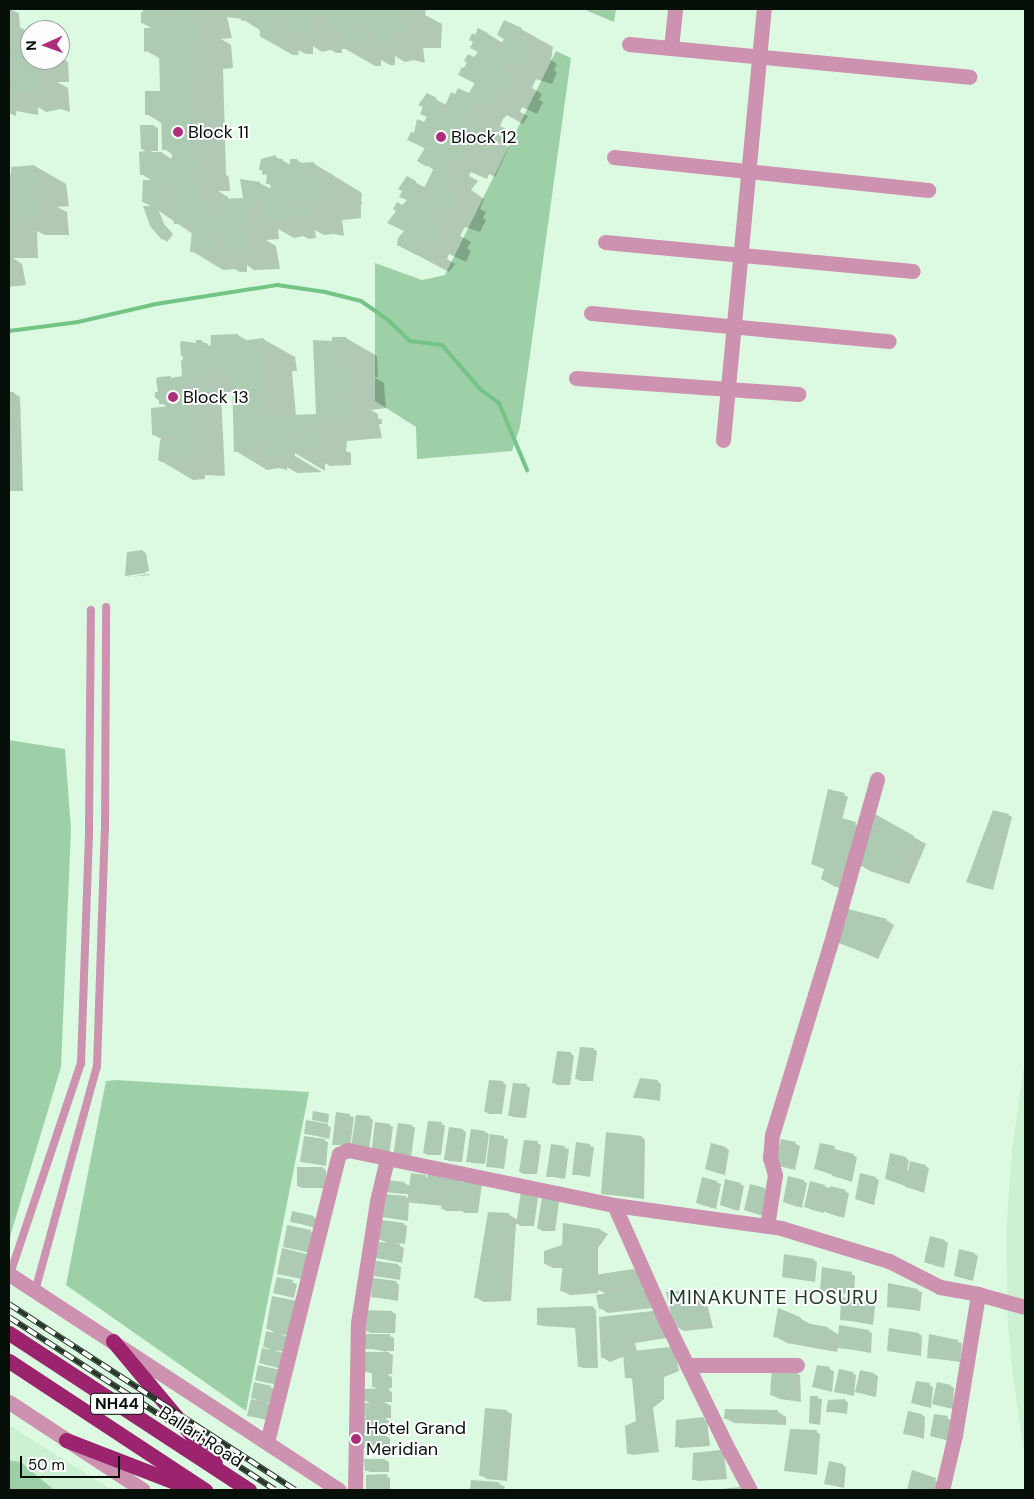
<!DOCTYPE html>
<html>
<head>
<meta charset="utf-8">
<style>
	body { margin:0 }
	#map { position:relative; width:1034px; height:1499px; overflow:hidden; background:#dcfae1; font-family:"DM Sans",sans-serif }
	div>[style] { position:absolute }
	.built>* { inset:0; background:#ccf1d2 }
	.green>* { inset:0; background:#9ed0a8 }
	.shadow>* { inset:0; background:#0003 }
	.stream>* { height:4px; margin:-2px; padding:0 2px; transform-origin:2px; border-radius:2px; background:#73c486 }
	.building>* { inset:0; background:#adcab2 }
	.service>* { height:8px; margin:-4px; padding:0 4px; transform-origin:4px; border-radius:4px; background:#cd92af }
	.minor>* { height:15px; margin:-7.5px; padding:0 7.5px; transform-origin:7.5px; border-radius:7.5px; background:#cd92af }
	.tertiary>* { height:15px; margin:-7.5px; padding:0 7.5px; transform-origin:7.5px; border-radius:7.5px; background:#cd92af }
	.trunk>* { height:15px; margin:-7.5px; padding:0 7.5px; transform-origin:7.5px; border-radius:7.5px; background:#9c236d }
	.rail>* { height:5.5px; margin-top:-2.75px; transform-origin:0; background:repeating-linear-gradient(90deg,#fefefe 0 11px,#28352b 0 22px); box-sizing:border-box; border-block:1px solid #28352b }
	.dots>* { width:14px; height:14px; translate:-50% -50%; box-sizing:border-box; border:2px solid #fefefe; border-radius:50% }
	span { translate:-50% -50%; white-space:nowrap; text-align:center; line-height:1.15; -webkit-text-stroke:4px #fefefe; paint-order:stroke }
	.shield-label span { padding:1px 4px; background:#fefefe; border:1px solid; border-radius:4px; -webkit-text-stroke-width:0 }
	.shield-label { font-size:16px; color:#061008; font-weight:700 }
	.poi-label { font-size:18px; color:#061008 }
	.left { translate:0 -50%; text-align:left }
	.street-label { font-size:18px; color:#061008 }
	.quarter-label { font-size:20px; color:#233c29; letter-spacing:1px }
	.frame { position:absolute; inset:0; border:10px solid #061008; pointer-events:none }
	.north { position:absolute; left:20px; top:20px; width:50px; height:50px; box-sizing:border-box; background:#fefefe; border:1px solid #9b9f9c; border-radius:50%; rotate:268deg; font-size:14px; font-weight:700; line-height:20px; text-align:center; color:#061008 }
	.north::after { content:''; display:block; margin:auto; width:18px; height:22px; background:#af2e7b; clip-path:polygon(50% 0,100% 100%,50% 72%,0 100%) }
	.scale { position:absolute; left:20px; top:1456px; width:100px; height:22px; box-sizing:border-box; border:2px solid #061008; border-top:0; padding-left:6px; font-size:15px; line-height:18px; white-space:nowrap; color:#061008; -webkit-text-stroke:4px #fefefe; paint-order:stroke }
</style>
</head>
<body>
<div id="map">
	<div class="built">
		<i style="clip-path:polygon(1025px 1059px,1025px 1460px,1012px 1369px,1008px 1324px,1006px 1235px,1012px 1150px)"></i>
		<i style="clip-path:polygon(9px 1425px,112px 1490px,9px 1490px)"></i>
	</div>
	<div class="green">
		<i style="clip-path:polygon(583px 9px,616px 9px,614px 22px)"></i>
		<i style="clip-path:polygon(556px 51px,571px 58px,520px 427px,512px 451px,417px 459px,416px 427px,375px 401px,375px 263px,422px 280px,445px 275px)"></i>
		<i style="clip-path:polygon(9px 740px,65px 749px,71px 829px,61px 1067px,9px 1240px)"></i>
		<i style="clip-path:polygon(116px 1080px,309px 1092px,246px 1411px,66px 1285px,106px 1081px)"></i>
		<i style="clip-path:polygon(9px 1460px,21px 1462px,54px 1490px,9px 1490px)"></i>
	</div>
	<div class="shadow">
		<i style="clip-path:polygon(9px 9px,19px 13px,20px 27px,30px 33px,30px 60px,60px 60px,60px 57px,68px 62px,69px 82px,57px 82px,68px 88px,70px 112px,61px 109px,46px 112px,38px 107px,38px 115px,16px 111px,16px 116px,9px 113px)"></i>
		<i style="clip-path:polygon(144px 9px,426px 9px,425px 15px,442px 24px,441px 48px,423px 48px,425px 63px,414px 60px,405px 62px,395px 56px,395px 65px,390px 65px,381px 60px,381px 66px,375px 66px,342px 47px,342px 53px,336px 53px,331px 50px,322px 52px,313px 46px,313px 54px,306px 54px,298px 50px,299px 55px,293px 55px,261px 37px,261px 31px,243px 19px,227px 17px,232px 38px,221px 39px,231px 45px,233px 68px,223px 69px,226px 175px,229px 177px,230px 191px,218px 191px,228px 197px,228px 200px,245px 199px,259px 183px,272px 189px,272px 186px,267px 183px,268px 177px,261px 169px,262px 160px,276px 157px,291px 165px,297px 160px,303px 164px,313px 163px,362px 193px,361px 201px,363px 204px,361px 204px,361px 218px,342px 220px,344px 236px,334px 234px,324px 235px,315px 230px,316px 238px,309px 239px,303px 236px,294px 238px,278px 229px,279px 239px,266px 240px,276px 246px,280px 269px,254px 270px,247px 265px,247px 272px,240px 272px,235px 269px,223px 270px,192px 251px,193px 234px,159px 211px,164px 224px,173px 234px,167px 242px,163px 239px,148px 219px,154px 208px,143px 202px,153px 181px,141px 174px,148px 152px,142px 149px,154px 126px,158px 128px,158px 151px,151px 151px,154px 153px,162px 153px,172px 159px,172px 154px,164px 149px,163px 124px,147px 114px,162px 92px,161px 59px,145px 50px,153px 29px,142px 23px)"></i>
		<i style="clip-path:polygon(521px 29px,553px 47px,551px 60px,557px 64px,554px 70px,557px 72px,552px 84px,536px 79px,532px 88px,542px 94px,539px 100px,543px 102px,537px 114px,522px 107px,520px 112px,528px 116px,523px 124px,507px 115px,503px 119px,500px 126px,506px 129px,503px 135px,507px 137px,503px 144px,509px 147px,495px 177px,489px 174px,487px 179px,471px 172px,469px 176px,478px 181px,471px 190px,484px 199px,480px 209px,486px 212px,483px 218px,486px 220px,480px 232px,465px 227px,460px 236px,471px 242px,467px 248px,471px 251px,466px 262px,449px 254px,447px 259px,455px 264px,449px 272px,398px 245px,405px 231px,389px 222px,408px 201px,407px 178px,426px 188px,434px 170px,419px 160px,426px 149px,409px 139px,415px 135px,428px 117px,428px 95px,446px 105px,456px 96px,470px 95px,476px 84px,459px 75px,479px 52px,476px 36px,488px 34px,503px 43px)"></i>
		<i style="clip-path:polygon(35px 166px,66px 184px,69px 206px,57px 207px,67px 212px,69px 235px,45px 235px,37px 231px,38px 258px,13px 258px,22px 264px,26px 285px,9px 287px,9px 173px,11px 175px)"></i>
		<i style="clip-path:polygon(238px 335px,248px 341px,263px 339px,295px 357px,297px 371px,292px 371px,296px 416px,317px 415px,334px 342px,346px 338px,377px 356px,378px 377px,374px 377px,384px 383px,386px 408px,371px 410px,378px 414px,378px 418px,382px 420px,382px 424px,379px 424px,382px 438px,347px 441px,346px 451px,351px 453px,351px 465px,330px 466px,325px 463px,325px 471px,295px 453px,295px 456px,322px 472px,297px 473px,287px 467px,287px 470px,279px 468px,267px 470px,236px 451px,233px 393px,221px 394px,225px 476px,205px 475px,205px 479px,193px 480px,161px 461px,161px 439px,154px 435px,168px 408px,156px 398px,176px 380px,183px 377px,184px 357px,182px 356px,201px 341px,212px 347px)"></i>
		<i style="clip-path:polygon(14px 393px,20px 397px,23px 491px,9px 491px,9px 394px)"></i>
		<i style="clip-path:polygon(142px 551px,146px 553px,149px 571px,129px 575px,129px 577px,127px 576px)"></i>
		<i style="clip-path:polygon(149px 574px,150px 575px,129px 577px)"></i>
		<i style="clip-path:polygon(844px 795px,848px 797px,842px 819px,864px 828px,845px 891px,831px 884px,825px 869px,812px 864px)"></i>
		<i style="clip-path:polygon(1008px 815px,1012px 817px,993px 890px,971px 883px)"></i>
		<i style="clip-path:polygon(876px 816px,926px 844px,909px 884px,870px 871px,857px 863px)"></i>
		<i style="clip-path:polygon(886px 920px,894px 925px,878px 959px,838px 941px)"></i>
		<i style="clip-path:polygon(593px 1049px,597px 1051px,593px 1081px,580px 1081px,576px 1078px)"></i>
		<i style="clip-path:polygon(570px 1053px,574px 1056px,570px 1085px,557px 1085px,553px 1082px)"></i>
		<i style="clip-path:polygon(657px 1081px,661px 1084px,660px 1101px,634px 1097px)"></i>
		<i style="clip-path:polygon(503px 1082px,506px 1085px,502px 1114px,489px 1114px,485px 1111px)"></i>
		<i style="clip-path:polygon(527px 1086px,530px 1088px,526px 1118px,513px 1117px,510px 1115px)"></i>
		<i style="clip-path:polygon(337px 1114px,354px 1117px,350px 1147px,333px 1144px)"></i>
		<i style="clip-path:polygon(370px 1118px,373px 1120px,369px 1150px,352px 1147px)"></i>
		<i style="clip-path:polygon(442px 1124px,445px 1126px,441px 1155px,428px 1155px,424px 1153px)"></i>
		<i style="clip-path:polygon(327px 1125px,331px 1128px,329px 1139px,305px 1133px)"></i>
		<i style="clip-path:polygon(389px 1125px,393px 1127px,389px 1157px,376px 1156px)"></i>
		<i style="clip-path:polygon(412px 1126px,415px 1128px,411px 1158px,398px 1157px)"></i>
		<i style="clip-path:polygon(463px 1130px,466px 1132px,462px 1162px,449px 1161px,445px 1159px)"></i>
		<i style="clip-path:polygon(485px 1132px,489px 1134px,485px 1164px,471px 1163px,468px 1161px)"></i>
		<i style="clip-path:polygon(491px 1136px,508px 1139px,504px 1169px,487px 1166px)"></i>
		<i style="clip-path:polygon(305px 1137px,328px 1142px,326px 1166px,302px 1161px)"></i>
		<i style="clip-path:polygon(642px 1137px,645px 1140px,644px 1199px,602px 1193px)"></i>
		<i style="clip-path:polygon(537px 1143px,541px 1145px,537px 1174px,524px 1174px,520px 1172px)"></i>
		<i style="clip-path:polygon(578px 1144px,594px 1147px,590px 1177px,573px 1174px)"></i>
		<i style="clip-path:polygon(796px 1144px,800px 1146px,795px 1170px,776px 1164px)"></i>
		<i style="clip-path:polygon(821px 1144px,857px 1157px,852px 1182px,819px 1170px)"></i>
		<i style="clip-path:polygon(552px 1146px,569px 1149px,565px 1179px,548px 1176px)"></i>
		<i style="clip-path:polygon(726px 1148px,729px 1150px,725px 1175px,706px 1169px)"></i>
		<i style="clip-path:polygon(905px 1158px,909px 1160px,907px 1171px,925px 1166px,929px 1168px,924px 1193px,886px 1179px)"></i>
		<i style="clip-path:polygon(323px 1168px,326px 1170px,326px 1188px,302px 1188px,298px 1186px)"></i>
		<i style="clip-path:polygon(412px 1174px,429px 1178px,446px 1177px,465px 1183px,482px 1184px,478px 1213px,465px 1213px,460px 1210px,459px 1211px,446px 1211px,443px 1209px,443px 1206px,409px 1202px,408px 1221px,383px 1217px,406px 1197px,408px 1199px,413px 1195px,387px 1191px,404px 1183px,410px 1186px)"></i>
		<i style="clip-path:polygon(703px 1178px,721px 1184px,716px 1209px,698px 1203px)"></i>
		<i style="clip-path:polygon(875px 1178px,879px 1180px,874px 1205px,856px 1199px)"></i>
		<i style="clip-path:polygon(803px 1181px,807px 1183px,802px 1208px,784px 1201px)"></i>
		<i style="clip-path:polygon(811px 1183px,849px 1193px,844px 1218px,824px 1211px,824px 1213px,810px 1209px)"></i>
		<i style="clip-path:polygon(740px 1184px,744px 1186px,739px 1211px,721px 1205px)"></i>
		<i style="clip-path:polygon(765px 1189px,768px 1191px,764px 1216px,745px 1210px)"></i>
		<i style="clip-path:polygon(522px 1193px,538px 1197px,534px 1226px,521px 1226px,516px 1223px,511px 1301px,484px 1302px,475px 1297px,508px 1214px,518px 1220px)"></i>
		<i style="clip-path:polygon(556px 1199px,559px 1202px,555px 1231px,542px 1231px,539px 1228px)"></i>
		<i style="clip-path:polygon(313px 1217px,317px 1219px,315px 1228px,291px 1221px)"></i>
		<i style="clip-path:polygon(403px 1224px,407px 1226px,405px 1244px,395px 1243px,404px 1248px,402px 1263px,378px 1258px,389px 1244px,380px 1239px)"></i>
		<i style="clip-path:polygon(288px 1227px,315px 1233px,311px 1253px,284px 1246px)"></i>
		<i style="clip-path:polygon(600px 1230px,608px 1234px,598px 1248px,598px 1276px,634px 1270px,642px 1275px,644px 1288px,641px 1288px,650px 1293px,652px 1308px,608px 1313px,600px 1308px,605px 1293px,598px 1290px,598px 1293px,570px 1295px,562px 1291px,564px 1268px,553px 1268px,545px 1264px,564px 1246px)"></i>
		<i style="clip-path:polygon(945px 1241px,948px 1243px,944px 1268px,925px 1262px)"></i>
		<i style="clip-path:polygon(974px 1254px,978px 1256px,973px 1281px,959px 1277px)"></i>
		<i style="clip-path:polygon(813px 1260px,817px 1262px,815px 1282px,783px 1277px)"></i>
		<i style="clip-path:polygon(397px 1265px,401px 1267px,400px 1280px,375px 1275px)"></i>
		<i style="clip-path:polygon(851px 1274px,855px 1276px,854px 1295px,821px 1290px)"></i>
		<i style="clip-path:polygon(278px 1278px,297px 1284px,294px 1298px,275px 1293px)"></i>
		<i style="clip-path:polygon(396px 1282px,399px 1285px,398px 1301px,372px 1296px)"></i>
		<i style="clip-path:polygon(890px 1285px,922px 1292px,920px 1311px,888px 1306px)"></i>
		<i style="clip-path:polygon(697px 1290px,705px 1295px,713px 1328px,684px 1331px,675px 1326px)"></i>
		<i style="clip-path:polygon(273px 1298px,296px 1337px,280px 1334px,289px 1339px,287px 1352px,276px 1350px,276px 1353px,286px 1370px,260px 1363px,274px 1352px,264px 1346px,278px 1335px,267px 1328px)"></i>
		<i style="clip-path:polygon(871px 1303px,875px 1305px,873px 1325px,841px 1319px)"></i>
		<i style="clip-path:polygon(593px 1307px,596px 1310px,598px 1368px,583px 1368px,579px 1366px,576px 1328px,542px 1326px,538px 1324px)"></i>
		<i style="clip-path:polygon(392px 1312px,396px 1314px,395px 1333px,371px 1333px,367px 1331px)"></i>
		<i style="clip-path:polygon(669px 1316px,666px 1338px,635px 1343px,637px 1352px,671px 1349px,675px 1351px,679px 1371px,664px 1377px,664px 1399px,653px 1408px,659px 1452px,632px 1455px,629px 1453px,638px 1422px,633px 1379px,626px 1377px,625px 1356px,610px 1362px,602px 1357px,600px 1318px)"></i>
		<i style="clip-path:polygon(799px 1318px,812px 1325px,828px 1328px,839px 1335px,868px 1331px,872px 1333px,871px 1353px,838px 1347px,837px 1352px,787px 1343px,774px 1336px)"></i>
		<i style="clip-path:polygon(919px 1334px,922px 1336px,921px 1356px,889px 1351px)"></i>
		<i style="clip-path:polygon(390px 1336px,394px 1338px,394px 1351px,384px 1351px,393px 1355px,392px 1374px,386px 1374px,392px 1377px,392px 1388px,386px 1388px,392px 1392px,392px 1402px,384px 1402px,391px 1406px,391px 1418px,384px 1418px,390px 1422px,390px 1435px,383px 1435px,390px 1438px,390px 1449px,369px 1449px,365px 1447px,371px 1436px,364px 1433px,369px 1420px,364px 1416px,372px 1404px,364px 1400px,379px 1390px,373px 1386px,373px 1374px,364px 1371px,384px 1351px,366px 1348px)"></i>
		<i style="clip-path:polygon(930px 1336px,962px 1343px,960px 1362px,928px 1357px)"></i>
		<i style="clip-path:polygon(818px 1366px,834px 1371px,832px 1392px,813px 1386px)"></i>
		<i style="clip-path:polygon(792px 1370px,800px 1375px,801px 1402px,780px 1399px,771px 1395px)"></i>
		<i style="clip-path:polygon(852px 1373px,856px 1375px,854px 1396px,836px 1391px)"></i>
		<i style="clip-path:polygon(874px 1374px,878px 1376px,876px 1397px,857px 1392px)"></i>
		<i style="clip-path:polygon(929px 1385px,933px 1387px,931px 1408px,912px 1403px)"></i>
		<i style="clip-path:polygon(950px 1386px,954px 1388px,953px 1409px,934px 1404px)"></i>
		<i style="clip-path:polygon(270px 1387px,274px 1389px,271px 1403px,264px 1402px,272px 1406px,269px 1421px,249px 1415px,260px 1402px,252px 1397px)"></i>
		<i style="clip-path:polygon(811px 1397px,822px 1399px,820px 1425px,810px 1423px)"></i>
		<i style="clip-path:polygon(845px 1400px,848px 1403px,847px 1414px,827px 1411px)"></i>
		<i style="clip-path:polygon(506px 1411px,512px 1414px,507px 1481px,487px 1479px,481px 1475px)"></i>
		<i style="clip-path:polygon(778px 1412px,786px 1417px,786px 1425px,734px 1423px,725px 1418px)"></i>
		<i style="clip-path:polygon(922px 1415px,925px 1417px,924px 1439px,905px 1433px)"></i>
		<i style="clip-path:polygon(935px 1415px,952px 1420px,950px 1441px,931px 1436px)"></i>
		<i style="clip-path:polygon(703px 1419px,707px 1421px,710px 1446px,680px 1448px,676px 1446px)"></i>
		<i style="clip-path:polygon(816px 1432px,820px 1434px,817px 1475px,785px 1470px)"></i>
		<i style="clip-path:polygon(720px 1451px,724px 1453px,727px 1479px,697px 1481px,693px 1479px)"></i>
		<i style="clip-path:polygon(366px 1460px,385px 1460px,389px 1462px,389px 1472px,370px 1472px,366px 1470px)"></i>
		<i style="clip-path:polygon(842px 1465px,846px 1467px,844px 1488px,825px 1483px)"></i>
		<i style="clip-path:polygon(912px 1472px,944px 1484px,942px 1490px,908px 1490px)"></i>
		<i style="clip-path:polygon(367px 1476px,386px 1476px,390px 1478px,390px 1490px,367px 1490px)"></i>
		<i style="clip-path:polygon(472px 1481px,498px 1483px,505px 1487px,504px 1490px,471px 1490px)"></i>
	</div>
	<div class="stream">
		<i style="left:9px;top:331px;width:70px;rotate:-7.4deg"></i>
		<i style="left:78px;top:322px;width:80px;rotate:-13deg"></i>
		<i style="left:156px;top:304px;width:122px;rotate:-8.9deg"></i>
		<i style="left:277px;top:285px;width:49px;rotate:8.3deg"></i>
		<i style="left:325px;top:292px;width:37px;rotate:14deg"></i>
		<i style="left:361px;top:301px;width:33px;rotate:35deg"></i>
		<i style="left:388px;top:320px;width:30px;rotate:44deg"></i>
		<i style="left:410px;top:341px;width:32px;rotate:7deg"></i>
		<i style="left:442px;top:345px;width:60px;rotate:49.1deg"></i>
		<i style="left:481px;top:390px;width:22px;rotate:36deg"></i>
		<i style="left:499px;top:403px;width:73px;rotate:67.3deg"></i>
	</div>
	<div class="building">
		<i style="clip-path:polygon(143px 9px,168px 9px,168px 16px,172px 16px,172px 9px,199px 9px,200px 12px,201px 21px,189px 21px,190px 25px,200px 25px,201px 40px,202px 51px,192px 51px,195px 157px,197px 157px,199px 173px,187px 174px,187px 177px,196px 177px,200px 199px,207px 199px,211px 201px,211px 204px,215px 204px,215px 216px,220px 216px,221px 199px,243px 198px,240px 179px,260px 182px,260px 188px,271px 188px,270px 184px,266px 184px,267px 174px,262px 175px,262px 170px,259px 170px,261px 159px,276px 155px,276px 159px,283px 159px,283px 167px,290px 167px,290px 159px,297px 159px,297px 163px,314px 162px,313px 179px,323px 179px,322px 173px,331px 173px,330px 183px,332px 183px,332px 187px,330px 187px,330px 200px,311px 202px,313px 218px,305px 219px,305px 215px,291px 218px,290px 198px,284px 198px,284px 221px,276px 221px,276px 217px,262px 221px,261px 203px,253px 203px,253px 206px,246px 206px,248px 222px,237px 222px,237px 226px,245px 226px,249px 251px,222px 252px,222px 234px,216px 234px,216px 254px,207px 254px,207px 251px,190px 252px,192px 229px,199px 229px,199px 223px,174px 224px,172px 185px,166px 185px,167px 191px,169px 191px,168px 206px,142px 202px,143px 180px,150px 180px,149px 175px,140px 175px,139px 152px,151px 150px,151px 152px,162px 152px,162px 156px,166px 155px,166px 168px,170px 168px,172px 158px,171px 150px,162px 150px,161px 115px,145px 115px,145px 91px,160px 91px,159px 52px,153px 52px,153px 50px,144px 52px,144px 28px,151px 28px,151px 23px,141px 23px,141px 12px,143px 12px)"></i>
		<i style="clip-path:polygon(241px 9px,411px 9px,410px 30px,392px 30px,394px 45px,386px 46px,386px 42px,372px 44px,371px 25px,364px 25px,364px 47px,357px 48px,357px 43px,350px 44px,350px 49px,342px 49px,342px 31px,330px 32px,330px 29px,326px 29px,326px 16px,311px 18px,311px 35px,303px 35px,303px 31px,289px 34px,288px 14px,281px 15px,282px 37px,274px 37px,273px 33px,267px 33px,267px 37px,260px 37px,259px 19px,241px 21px)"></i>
		<i style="clip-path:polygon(504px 20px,522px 28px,520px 33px,523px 35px,520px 41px,527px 45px,523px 51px,527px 53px,520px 67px,504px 62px,500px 70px,511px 75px,508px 81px,512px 83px,505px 97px,491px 90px,489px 93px,497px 97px,491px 107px,475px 98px,472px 101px,469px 107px,475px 110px,472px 116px,476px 118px,472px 125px,478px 128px,463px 160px,457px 157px,455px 162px,439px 155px,438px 158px,447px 162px,441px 171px,453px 180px,449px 190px,455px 193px,452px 199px,455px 200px,448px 215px,433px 210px,429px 218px,440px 223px,436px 229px,441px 231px,434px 245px,417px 237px,416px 241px,424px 245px,417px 255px,397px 245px,398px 238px,404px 231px,387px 223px,396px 211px,393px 209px,397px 202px,402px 205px,407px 200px,399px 197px,402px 191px,398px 189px,407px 176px,416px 181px,415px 184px,421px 186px,418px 192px,428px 196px,430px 191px,424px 188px,434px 168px,427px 165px,427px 167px,417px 161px,425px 148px,407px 140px,411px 132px,414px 133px,417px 119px,424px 122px,427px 117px,420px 114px,423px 107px,418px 105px,427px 93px,437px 98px,435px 100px,442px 103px,439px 109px,448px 113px,451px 108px,445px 106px,451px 92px,455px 94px,458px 88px,469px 93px,475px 83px,458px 75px,462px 67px,464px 68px,467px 62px,464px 61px,468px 54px,474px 57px,478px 52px,470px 48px,473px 42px,469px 40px,472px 33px,475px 35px,478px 28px,488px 33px,487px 36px,492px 39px,490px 44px,499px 48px,504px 39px,497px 35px)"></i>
		<i style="clip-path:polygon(30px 42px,30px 60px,37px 60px,37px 64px,29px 65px,29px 69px,37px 69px,39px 95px,28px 92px,13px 94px,12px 77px,9px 77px,12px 43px)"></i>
		<i style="clip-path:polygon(140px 125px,154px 125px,155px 149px,141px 149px)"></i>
		<i style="clip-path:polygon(35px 165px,38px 189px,27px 189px,27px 193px,36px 193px,38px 218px,12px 218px,10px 207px,12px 207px,12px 201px,9px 201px,9px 175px,11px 175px,11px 167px)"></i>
		<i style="clip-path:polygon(143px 206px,155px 206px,160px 221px,170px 231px,162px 240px,150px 226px)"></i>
		<i style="clip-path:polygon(238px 334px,241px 353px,242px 353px,242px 341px,263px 338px,265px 340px,266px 353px,261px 354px,261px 358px,263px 358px,266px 416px,316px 414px,313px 340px,332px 341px,332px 337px,346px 337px,347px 359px,334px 360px,334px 362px,353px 363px,354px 391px,335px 393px,335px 395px,347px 395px,347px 401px,350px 401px,350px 406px,348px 407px,351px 420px,348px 422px,331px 421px,331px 423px,316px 423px,315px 434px,319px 434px,320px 447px,297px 448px,296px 435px,294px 435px,294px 454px,264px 456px,264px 436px,261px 436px,262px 448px,256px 449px,256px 452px,250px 452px,249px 450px,234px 452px,232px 374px,190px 376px,193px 458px,173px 458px,174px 462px,161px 462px,158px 460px,160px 440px,173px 439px,173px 437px,152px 435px,151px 408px,172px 406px,172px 404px,159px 404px,159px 398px,155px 398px,155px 392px,158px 392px,156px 379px,158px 377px,171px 376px,171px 378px,182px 376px,181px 360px,183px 360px,183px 356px,181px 356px,180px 343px,182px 341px,196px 343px,196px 340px,202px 340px,202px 343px,207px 343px,208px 355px,210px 355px,211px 335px)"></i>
		<i style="clip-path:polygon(9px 392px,14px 392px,18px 488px,9px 488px)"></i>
		<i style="clip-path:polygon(143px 550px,146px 573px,125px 576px,127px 552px)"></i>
		<i style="clip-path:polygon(828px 789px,845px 793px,838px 817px,856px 822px,836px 887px,821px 879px,824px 869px,811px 864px)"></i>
		<i style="clip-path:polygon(993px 810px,1009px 814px,989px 889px,966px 882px)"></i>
		<i style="clip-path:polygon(875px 814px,914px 836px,896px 878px,855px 864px)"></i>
		<i style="clip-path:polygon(848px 909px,887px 919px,870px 955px,836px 942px)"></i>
		<i style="clip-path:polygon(580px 1047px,594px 1048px,590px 1080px,575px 1079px)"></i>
		<i style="clip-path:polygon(557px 1051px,571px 1052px,566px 1084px,552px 1083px)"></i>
		<i style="clip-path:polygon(640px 1078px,658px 1080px,657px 1099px,633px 1098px)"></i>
		<i style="clip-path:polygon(489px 1080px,503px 1081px,499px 1113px,484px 1112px)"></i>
		<i style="clip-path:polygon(513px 1083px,527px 1084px,523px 1116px,508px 1116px)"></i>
		<i style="clip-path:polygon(313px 1111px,329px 1114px,328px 1123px,312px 1120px)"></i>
		<i style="clip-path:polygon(336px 1112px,350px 1114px,346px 1145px,332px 1145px)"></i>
		<i style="clip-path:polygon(356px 1115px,370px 1116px,366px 1148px,351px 1147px)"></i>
		<i style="clip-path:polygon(306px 1120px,328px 1124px,325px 1137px,304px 1134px)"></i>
		<i style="clip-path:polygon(428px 1121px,442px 1122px,438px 1154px,423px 1153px)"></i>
		<i style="clip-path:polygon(375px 1122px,390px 1124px,385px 1155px,371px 1155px)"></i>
		<i style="clip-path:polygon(398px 1123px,412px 1125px,408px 1156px,393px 1156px)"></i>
		<i style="clip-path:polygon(449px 1127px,463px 1129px,459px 1160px,444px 1160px)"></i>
		<i style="clip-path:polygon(471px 1129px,485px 1131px,481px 1162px,466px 1162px)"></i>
		<i style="clip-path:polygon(606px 1132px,642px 1136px,640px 1198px,601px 1194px)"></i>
		<i style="clip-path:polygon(490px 1134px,504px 1136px,500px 1168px,486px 1167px)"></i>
		<i style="clip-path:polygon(304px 1136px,325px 1139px,323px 1152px,302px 1149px)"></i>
		<i style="clip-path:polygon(781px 1139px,796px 1142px,791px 1169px,775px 1165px)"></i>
		<i style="clip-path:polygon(524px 1140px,538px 1141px,533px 1173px,519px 1172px)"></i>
		<i style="clip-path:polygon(576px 1142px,590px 1144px,586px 1175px,572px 1175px)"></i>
		<i style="clip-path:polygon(711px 1143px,726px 1147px,721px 1174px,705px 1169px)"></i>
		<i style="clip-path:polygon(820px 1143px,835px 1146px,830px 1173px,814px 1169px)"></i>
		<i style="clip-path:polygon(551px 1144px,565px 1146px,561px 1177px,546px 1177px)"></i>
		<i style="clip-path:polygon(302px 1149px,324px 1153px,322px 1165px,300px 1162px)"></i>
		<i style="clip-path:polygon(838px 1150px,854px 1154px,848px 1180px,832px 1176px)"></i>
		<i style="clip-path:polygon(890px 1153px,906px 1157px,901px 1183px,885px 1179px)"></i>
		<i style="clip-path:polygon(910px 1161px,926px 1165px,921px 1191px,905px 1187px)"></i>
		<i style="clip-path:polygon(297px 1167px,323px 1167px,323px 1186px,297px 1186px)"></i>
		<i style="clip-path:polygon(428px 1171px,442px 1173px,438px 1205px,424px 1204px)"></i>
		<i style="clip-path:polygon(411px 1173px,426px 1175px,422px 1204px,407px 1202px)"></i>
		<i style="clip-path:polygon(860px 1173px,876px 1177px,871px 1204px,855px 1199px)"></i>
		<i style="clip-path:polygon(788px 1176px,804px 1180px,798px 1207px,783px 1202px)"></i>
		<i style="clip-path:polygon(446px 1177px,460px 1179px,456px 1210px,441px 1209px)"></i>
		<i style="clip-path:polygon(702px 1177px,717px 1181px,712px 1208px,696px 1203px)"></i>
		<i style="clip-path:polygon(465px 1179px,479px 1180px,474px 1212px,460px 1211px)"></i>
		<i style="clip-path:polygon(725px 1179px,741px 1183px,735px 1210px,720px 1205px)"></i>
		<i style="clip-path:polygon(387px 1180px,405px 1182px,404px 1194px,386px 1192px)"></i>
		<i style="clip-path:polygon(810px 1181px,825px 1185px,820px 1212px,804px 1207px)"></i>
		<i style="clip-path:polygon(750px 1184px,765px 1188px,760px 1215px,744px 1210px)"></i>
		<i style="clip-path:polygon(830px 1186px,846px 1190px,840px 1217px,825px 1212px)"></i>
		<i style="clip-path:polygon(521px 1192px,535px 1193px,531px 1225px,516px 1224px)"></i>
		<i style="clip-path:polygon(383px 1194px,406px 1196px,404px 1219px,381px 1217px)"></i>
		<i style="clip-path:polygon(542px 1197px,556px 1198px,552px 1230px,537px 1229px)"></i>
		<i style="clip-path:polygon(292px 1211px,314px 1216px,312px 1226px,290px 1222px)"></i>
		<i style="clip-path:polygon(488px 1212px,509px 1213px,503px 1297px,474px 1298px)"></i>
		<i style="clip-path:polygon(381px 1220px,404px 1223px,401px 1243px,379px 1240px)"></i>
		<i style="clip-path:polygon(563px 1223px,601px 1229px,590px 1243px,590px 1289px,560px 1291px,563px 1264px,544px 1264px,544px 1251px,562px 1245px)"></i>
		<i style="clip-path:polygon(287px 1225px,311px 1230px,307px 1252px,283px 1247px)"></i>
		<i style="clip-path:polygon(930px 1236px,945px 1240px,940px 1267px,924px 1262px)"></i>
		<i style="clip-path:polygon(379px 1242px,400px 1244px,398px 1261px,376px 1258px)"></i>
		<i style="clip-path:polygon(282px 1248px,307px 1254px,302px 1279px,277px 1274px)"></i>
		<i style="clip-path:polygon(959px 1249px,975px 1253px,970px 1280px,954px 1276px)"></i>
		<i style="clip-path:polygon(784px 1254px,814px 1259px,812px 1281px,782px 1277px)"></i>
		<i style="clip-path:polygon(376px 1261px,398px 1264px,396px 1279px,374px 1276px)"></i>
		<i style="clip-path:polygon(822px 1267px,852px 1272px,850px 1294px,820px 1291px)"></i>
		<i style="clip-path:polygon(634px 1269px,636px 1283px,596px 1290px,594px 1275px)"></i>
		<i style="clip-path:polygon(277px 1277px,293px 1280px,290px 1297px,273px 1293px)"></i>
		<i style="clip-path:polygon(373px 1278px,396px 1281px,394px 1300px,371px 1297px)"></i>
		<i style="clip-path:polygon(888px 1283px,918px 1289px,917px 1310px,887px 1307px)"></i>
		<i style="clip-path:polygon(642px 1287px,644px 1304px,599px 1309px,596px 1295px)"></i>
		<i style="clip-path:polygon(697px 1289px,705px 1323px,674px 1327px,666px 1292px)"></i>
		<i style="clip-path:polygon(272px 1296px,297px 1301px,290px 1334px,266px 1329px)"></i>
		<i style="clip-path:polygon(841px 1297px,872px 1302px,870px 1323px,840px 1320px)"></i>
		<i style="clip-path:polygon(593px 1306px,594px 1367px,578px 1367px,575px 1327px,537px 1325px,537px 1308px)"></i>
		<i style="clip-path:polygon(778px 1308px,800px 1317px,805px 1323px,828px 1327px,824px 1346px,773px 1337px)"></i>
		<i style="clip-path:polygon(366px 1310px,392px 1311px,392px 1331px,366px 1331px)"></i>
		<i style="clip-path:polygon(661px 1310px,658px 1333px,627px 1339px,629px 1347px,601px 1358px,599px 1317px)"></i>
		<i style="clip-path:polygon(839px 1325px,869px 1330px,867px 1351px,837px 1348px)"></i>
		<i style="clip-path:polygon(889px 1328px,919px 1333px,917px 1355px,887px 1351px)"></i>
		<i style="clip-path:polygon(266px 1331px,286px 1336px,283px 1351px,263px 1347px)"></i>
		<i style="clip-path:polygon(365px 1334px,390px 1334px,390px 1349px,365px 1349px)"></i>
		<i style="clip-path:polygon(929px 1334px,958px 1340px,956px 1361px,927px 1358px)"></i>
		<i style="clip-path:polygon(671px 1347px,675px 1370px,660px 1375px,661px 1397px,649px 1405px,656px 1450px,627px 1454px,625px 1426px,636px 1421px,632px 1378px,625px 1378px,623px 1352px)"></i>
		<i style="clip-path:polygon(262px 1348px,285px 1353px,282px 1368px,259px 1363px)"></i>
		<i style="clip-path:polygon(363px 1352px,389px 1352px,389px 1372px,363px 1372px)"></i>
		<i style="clip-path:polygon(258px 1365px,280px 1370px,277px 1385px,255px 1380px)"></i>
		<i style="clip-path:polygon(817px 1365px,830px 1367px,829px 1391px,812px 1387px)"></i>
		<i style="clip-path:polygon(772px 1367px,792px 1369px,793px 1398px,770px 1395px)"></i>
		<i style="clip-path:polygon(839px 1369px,853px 1372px,851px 1395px,834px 1392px)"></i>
		<i style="clip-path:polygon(860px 1370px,874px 1373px,872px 1396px,855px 1392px)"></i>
		<i style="clip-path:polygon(372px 1374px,388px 1374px,388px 1387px,372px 1387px)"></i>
		<i style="clip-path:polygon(916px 1381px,930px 1383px,928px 1407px,911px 1403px)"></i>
		<i style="clip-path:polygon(254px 1382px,271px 1386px,268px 1401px,251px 1398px)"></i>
		<i style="clip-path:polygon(937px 1382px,951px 1385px,949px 1408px,932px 1404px)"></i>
		<i style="clip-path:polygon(389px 1388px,389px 1401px,363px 1401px,363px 1389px)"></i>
		<i style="clip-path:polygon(810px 1396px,818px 1396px,816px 1424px,809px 1423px)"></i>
		<i style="clip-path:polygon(251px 1399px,269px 1403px,265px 1419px,247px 1416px)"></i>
		<i style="clip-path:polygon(845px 1399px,843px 1412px,826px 1412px,828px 1400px)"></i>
		<i style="clip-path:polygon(362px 1403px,387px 1403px,387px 1416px,362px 1417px)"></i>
		<i style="clip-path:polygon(485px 1408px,507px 1410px,501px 1478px,479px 1476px)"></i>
		<i style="clip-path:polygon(725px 1409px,778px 1410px,778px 1421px,724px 1419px)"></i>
		<i style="clip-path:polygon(908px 1411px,922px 1414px,920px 1437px,903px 1434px)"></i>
		<i style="clip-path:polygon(934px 1414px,948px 1416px,946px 1440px,930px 1436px)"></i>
		<i style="clip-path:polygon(704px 1417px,706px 1445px,675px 1447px,676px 1420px)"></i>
		<i style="clip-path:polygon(363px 1418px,386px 1418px,386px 1433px,363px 1433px)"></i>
		<i style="clip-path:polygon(790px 1429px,817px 1430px,813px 1474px,784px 1471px)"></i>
		<i style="clip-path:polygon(364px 1435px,386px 1435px,386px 1448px,364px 1448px)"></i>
		<i style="clip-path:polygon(721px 1450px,723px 1477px,692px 1480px,693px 1453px)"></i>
		<i style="clip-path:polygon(364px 1459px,385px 1459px,386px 1470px,365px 1471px)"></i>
		<i style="clip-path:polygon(829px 1461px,843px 1464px,841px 1487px,824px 1484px)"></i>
		<i style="clip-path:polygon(912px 1470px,936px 1478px,932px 1490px,907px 1490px)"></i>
		<i style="clip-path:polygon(387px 1474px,387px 1490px,366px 1490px,366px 1475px)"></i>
		<i style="clip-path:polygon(471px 1480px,499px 1482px,498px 1490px,470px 1490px)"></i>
		<i style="clip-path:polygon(740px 1487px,741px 1490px,722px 1490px,722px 1489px)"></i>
	</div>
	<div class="service">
		<i style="left:10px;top:1274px;width:223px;rotate:-71.4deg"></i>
		<i style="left:81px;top:1063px;width:234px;rotate:-88deg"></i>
		<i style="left:89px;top:829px;width:219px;rotate:-89.5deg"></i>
		<i style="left:35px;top:1291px;width:233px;rotate:-74.6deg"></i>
		<i style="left:97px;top:1066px;width:236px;rotate:-88.1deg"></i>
		<i style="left:105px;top:830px;width:223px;rotate:-89.7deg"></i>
	</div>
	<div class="minor">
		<i style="left:629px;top:44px;width:342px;rotate:5.5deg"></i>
		<i style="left:671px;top:48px;width:39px;rotate:-84deg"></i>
		<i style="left:614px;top:157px;width:316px;rotate:6deg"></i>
		<i style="left:605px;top:242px;width:309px;rotate:5.4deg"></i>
		<i style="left:591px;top:313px;width:299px;rotate:5.4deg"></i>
		<i style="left:576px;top:378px;width:223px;rotate:4.1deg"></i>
		<i style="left:723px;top:440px;width:433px;rotate:-84.6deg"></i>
		<i style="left:614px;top:1205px;width:169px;rotate:7.8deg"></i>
		<i style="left:781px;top:1228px;width:113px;rotate:17deg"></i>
		<i style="left:889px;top:1261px;width:57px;rotate:27deg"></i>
		<i style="left:940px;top:1287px;width:39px;rotate:10deg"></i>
		<i style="left:767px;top:1226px;width:52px;rotate:-81.1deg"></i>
		<i style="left:775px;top:1175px;width:18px;rotate:-106deg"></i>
		<i style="left:770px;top:1158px;width:23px;rotate:-85deg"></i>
		<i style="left:772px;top:1135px;width:209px;rotate:-73deg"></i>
		<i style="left:833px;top:935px;width:162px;rotate:-74.2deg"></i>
		<i style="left:687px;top:1365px;width:110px"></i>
		<i style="left:267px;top:1442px;width:297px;rotate:-76deg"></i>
		<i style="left:339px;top:1154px;width:10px;rotate:-24deg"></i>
		<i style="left:348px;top:1150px;width:272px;rotate:11.7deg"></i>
		<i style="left:614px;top:1205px;width:130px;rotate:66deg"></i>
		<i style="left:667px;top:1324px;width:132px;rotate:64deg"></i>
		<i style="left:725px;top:1443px;width:53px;rotate:62deg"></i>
		<i style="left:355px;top:1490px;width:167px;rotate:-89deg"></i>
		<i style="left:358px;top:1323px;width:123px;rotate:-81.1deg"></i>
		<i style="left:377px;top:1201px;width:43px;rotate:-76.6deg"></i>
	</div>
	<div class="tertiary">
		<i style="left:9px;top:1274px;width:394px;rotate:33.2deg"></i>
		<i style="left:9px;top:1402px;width:160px;rotate:33.3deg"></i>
		<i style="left:942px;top:1490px;width:57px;rotate:-76.7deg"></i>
		<i style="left:955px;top:1435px;width:143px;rotate:-80.7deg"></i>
		<i style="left:978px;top:1294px;width:49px;rotate:15.5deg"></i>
	</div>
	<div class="trunk">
		<i style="left:9px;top:1333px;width:287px;rotate:33.2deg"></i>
		<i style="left:113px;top:1341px;width:159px;rotate:50.1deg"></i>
		<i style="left:9px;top:1361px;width:235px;rotate:33.4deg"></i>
		<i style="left:66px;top:1440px;width:131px;rotate:21.1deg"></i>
	</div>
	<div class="rail">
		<i style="left:9px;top:1304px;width:341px;rotate:33deg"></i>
		<i style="left:9px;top:1317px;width:317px;rotate:33deg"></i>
	</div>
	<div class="dots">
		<i style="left:178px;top:132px;background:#af2e7b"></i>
		<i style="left:441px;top:137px;background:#af2e7b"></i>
		<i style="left:173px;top:397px;background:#af2e7b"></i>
		<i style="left:356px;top:1439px;background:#af2e7b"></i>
	</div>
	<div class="shield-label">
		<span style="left:117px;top:1404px">NH44</span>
	</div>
	<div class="poi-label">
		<span class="left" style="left:188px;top:132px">Block 11</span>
		<span class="left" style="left:451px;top:137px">Block 12</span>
		<span class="left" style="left:183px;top:397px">Block 13</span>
		<span class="left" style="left:366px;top:1439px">Hotel Grand<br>Meridian</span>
	</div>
	<div class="street-label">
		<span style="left:201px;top:1437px;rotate:33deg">Ballari Road</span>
	</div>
	<div class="quarter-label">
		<span style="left:774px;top:1297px">MINAKUNTE HOSURU</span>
	</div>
	<div class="frame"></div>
	<div class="north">N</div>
	<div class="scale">50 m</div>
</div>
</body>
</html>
